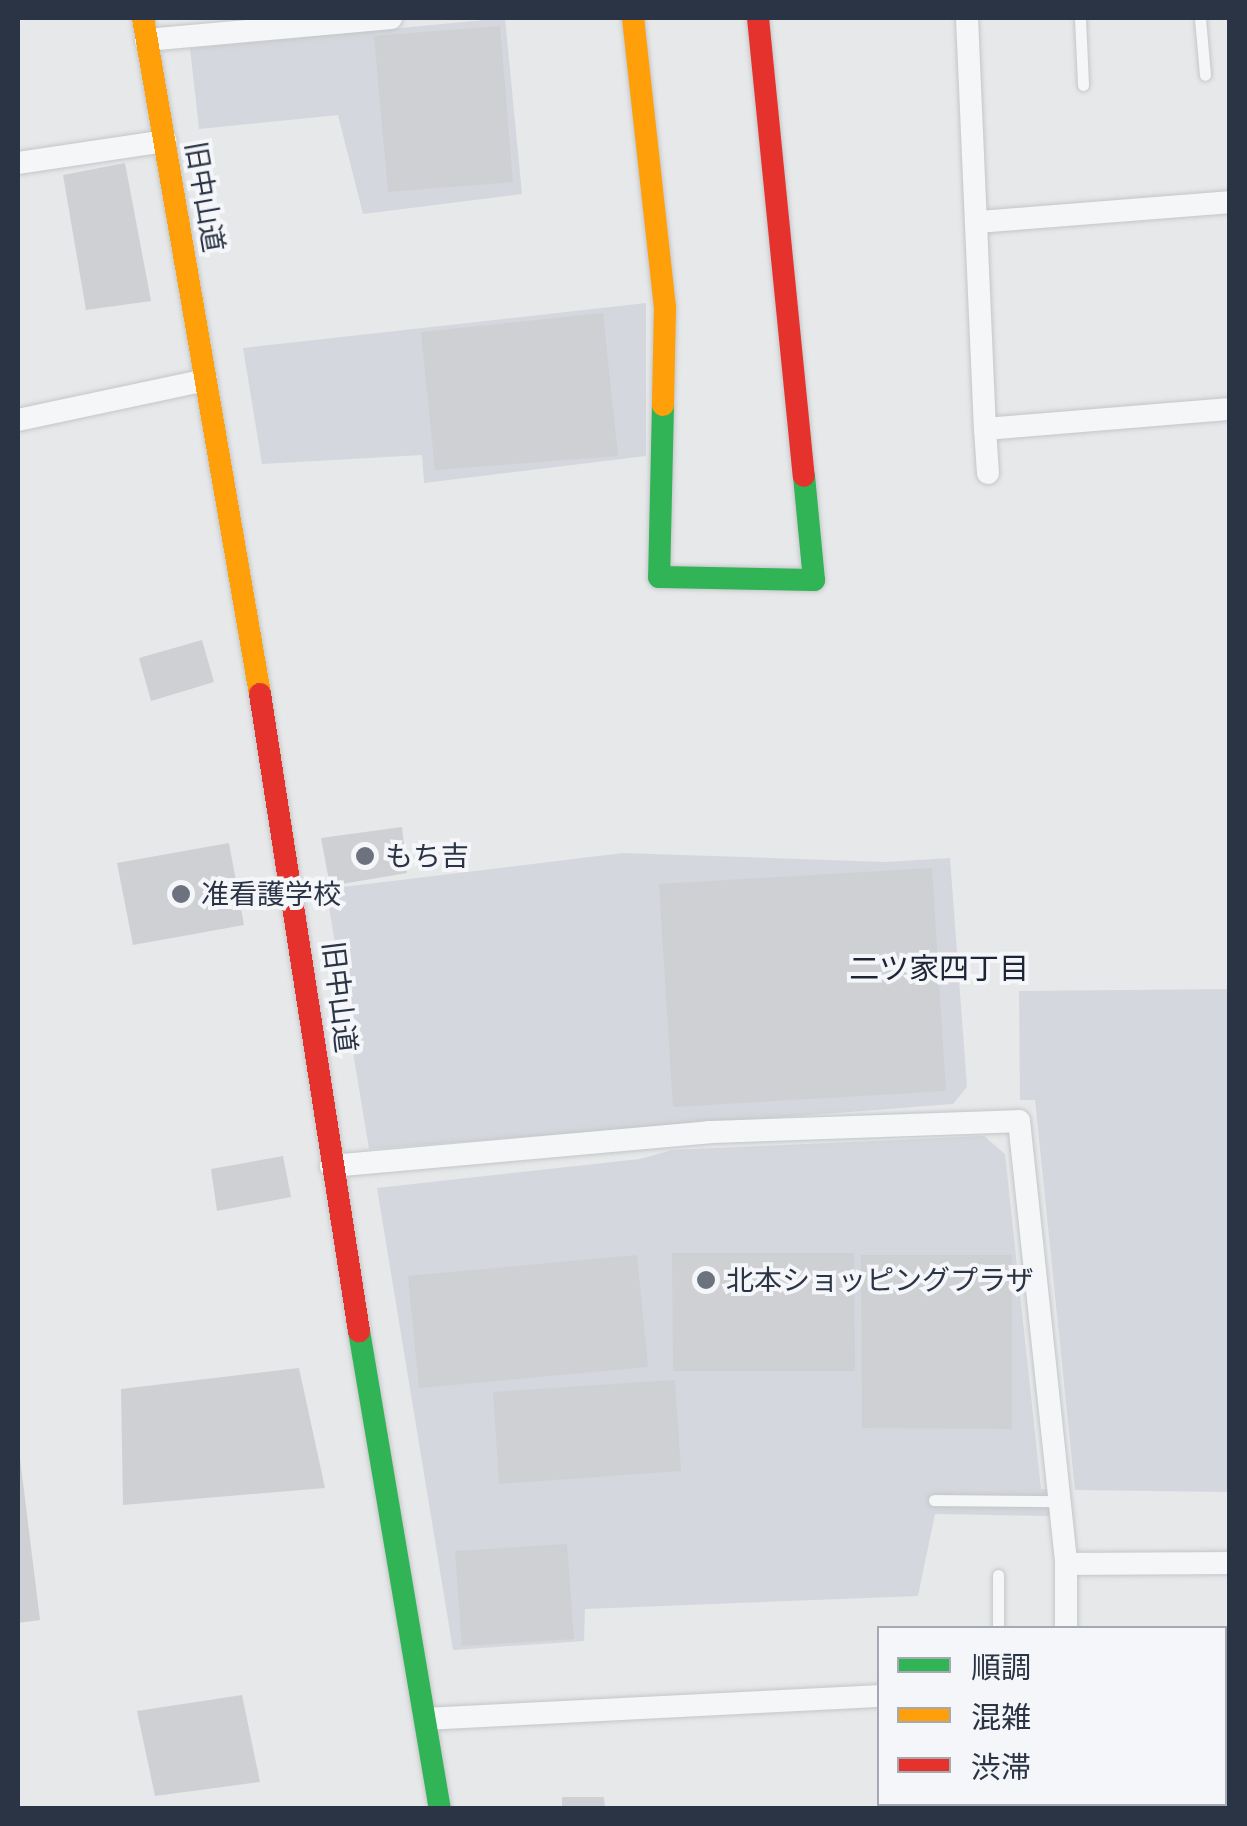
<!DOCTYPE html>
<html>
<head>
<meta charset="utf-8">
<style>
	body { margin:0 }
	#map { position:relative; width:1247px; height:1826px; overflow:hidden; background:#e6e8ea; font-family:Mulish,"Noto Sans JP",sans-serif }
	div>[style] { position:absolute }
	.built>* { inset:0; background:#d4d7dd }
	.building>* { inset:0; background:#ced0d3 }
	.roads { filter:drop-shadow(0 0 2px #c4c6c8) drop-shadow(0 0 2px #c4c6c8) }
	.lane>* { height:11px; margin:-5.5px; padding:0 5.5px; transform-origin:5.5px; border-radius:5.5px; background:#f5f6f7 }
	.street>* { height:22px; margin:-11px; padding:0 11px; transform-origin:11px; border-radius:11px; background:#f5f6f7 }
	.fast>* { height:22px; margin:-11px; padding:0 11px; transform-origin:11px; border-radius:11px; background:#30b455 }
	.slow>* { height:22px; margin:-11px; padding:0 11px; transform-origin:11px; border-radius:11px; background:#ff9f0a }
	.jam>* { height:22px; margin:-11px; padding:0 11px; transform-origin:11px; border-radius:11px; background:#e5322d }
	.dots>* { width:28px; height:28px; translate:-50% -50%; box-sizing:border-box; border:5px solid #f4f6f9; border-radius:50% }
	span { translate:-50% -50%; white-space:nowrap; text-align:center; line-height:1.15; -webkit-text-stroke:8px #f4f6f9; paint-order:stroke }
	.street-label { font-size:28px; color:#2b3445 }
	.poi-label { font-size:28px; color:#2b3445 }
	.left { translate:0 -50%; text-align:left }
	.neighbourhood-label { font-size:30px; color:#1d2536 }
	.frame { position:absolute; inset:0; border:20px solid #2b3445; pointer-events:none }
	.legend { position:absolute; left:877px; top:1626px; width:350px; height:180px; box-sizing:border-box; background:#f4f6f9; border:2px solid #a4a8b1; margin:0; padding:12px 18px; list-style:none; font-size:30px; color:#2b3445 }
	.legend li { display:flex; align-items:center; gap:20px; height:50px }
	.legend b { width:50px; border:2px solid #a4a8b1 }
</style>
</head>
<body>
<div id="map">
	<div class="built">
		<i style="clip-path:polygon(505px 18px,522px 194px,363px 214px,338px 115px,199px 129px,190px 48px)"></i>
		<i style="clip-path:polygon(646px 303px,646px 456px,424px 483px,422px 455px,262px 464px,243px 348px)"></i>
		<i style="clip-path:polygon(623px 853px,886px 862px,950px 858px,967px 1087px,953px 1104px,369px 1149px,326px 889px)"></i>
		<i style="clip-path:polygon(1229px 989px,1229px 1492px,1075px 1490px,1035px 1100px,1020px 1100px,1019px 991px)"></i>
		<i style="clip-path:polygon(984px 1136px,1005px 1154px,1041px 1489px,1048px 1489px,1051px 1516px,935px 1514px,918px 1596px,585px 1609px,584px 1641px,453px 1650px,377px 1188px,640px 1159px,672px 1150px)"></i>
	</div>
	<div class="building">
		<i style="clip-path:polygon(500px 26px,513px 182px,388px 192px,374px 36px)"></i>
		<i style="clip-path:polygon(125px 163px,151px 301px,86px 310px,63px 175px)"></i>
		<i style="clip-path:polygon(603px 313px,618px 456px,435px 470px,421px 332px)"></i>
		<i style="clip-path:polygon(202px 640px,214px 682px,151px 701px,139px 658px)"></i>
		<i style="clip-path:polygon(402px 827px,407px 873px,330px 886px,321px 838px)"></i>
		<i style="clip-path:polygon(229px 843px,244px 925px,133px 945px,117px 863px)"></i>
		<i style="clip-path:polygon(932px 868px,946px 1091px,673px 1107px,659px 884px)"></i>
		<i style="clip-path:polygon(283px 1156px,291px 1197px,217px 1211px,211px 1169px)"></i>
		<i style="clip-path:polygon(672px 1253px,854px 1253px,855px 1371px,673px 1371px)"></i>
		<i style="clip-path:polygon(637px 1255px,648px 1367px,419px 1388px,408px 1276px)"></i>
		<i style="clip-path:polygon(861px 1255px,1012px 1255px,1012px 1429px,862px 1428px)"></i>
		<i style="clip-path:polygon(299px 1368px,325px 1488px,123px 1505px,121px 1389px)"></i>
		<i style="clip-path:polygon(675px 1380px,681px 1471px,499px 1484px,493px 1392px)"></i>
		<i style="clip-path:polygon(18px 1442px,40px 1620px,18px 1623px)"></i>
		<i style="clip-path:polygon(567px 1544px,574px 1639px,462px 1646px,455px 1551px)"></i>
		<i style="clip-path:polygon(242px 1695px,260px 1782px,155px 1796px,137px 1711px)"></i>
		<i style="clip-path:polygon(562px 1797px,604px 1797px,605px 1808px,562px 1808px)"></i>
	</div>
	<div class="roads">
		<div class="lane">
			<i style="left:1080px;top:18px;width:67px;rotate:87.4deg"></i>
			<i style="left:1200px;top:18px;width:57px;rotate:85deg"></i>
			<i style="left:934px;top:1500px;width:125px;rotate:0.5deg"></i>
			<i style="left:998px;top:1628px;width:53px;rotate:-90deg"></i>
		</div>
		<div class="street">
			<i style="left:967px;top:18px;width:411px;rotate:87.5deg"></i>
			<i style="left:985px;top:429px;width:246px;rotate:-4.7deg"></i>
			<i style="left:146px;top:40px;width:246px;rotate:-5.1deg"></i>
			<i style="left:18px;top:163px;width:149px;rotate:-8.5deg"></i>
			<i style="left:978px;top:222px;width:253px;rotate:-4.5deg"></i>
			<i style="left:18px;top:420px;width:192px;rotate:-12deg"></i>
			<i style="left:985px;top:429px;width:44px;rotate:86.1deg"></i>
			<i style="left:331px;top:1166px;width:380px;rotate:-5.1deg"></i>
			<i style="left:709px;top:1132px;width:310px;rotate:-2deg"></i>
			<i style="left:1019px;top:1121px;width:445px;rotate:83.9deg"></i>
			<i style="left:1066px;top:1564px;width:64px;rotate:90deg"></i>
			<i style="left:1066px;top:1564px;width:164px;rotate:-0.3deg"></i>
			<i style="left:425px;top:1719px;width:456px;rotate:-2.9deg"></i>
			<i style="left:1224px;top:1752px;width:6px"></i>
			<i style="left:1062px;top:1808px;width:4px;rotate:-76deg"></i>
		</div>
		<div class="fast">
			<i style="left:663px;top:405px;width:172px;rotate:91.3deg"></i>
			<i style="left:659px;top:577px;width:155px;rotate:1.1deg"></i>
			<i style="left:814px;top:580px;width:104px;rotate:-95.5deg"></i>
			<i style="left:359px;top:1331px;width:484px;rotate:80.4deg"></i>
		</div>
		<div class="slow">
			<i style="left:143px;top:18px;width:686px;rotate:80.18deg"></i>
			<i style="left:633px;top:18px;width:291px;rotate:83.7deg"></i>
			<i style="left:665px;top:307px;width:98px;rotate:91.2deg"></i>
		</div>
		<div class="jam">
			<i style="left:758px;top:18px;width:460px;rotate:84.3deg"></i>
			<i style="left:260px;top:694px;width:645px;rotate:81.17deg"></i>
		</div>
	</div>
	<div class="dots">
		<i style="left:365px;top:856px;background:#6c737f"></i>
		<i style="left:181px;top:894px;background:#6c737f"></i>
		<i style="left:706px;top:1280px;background:#6c737f"></i>
	</div>
	<div class="street-label">
		<span style="left:205px;top:197px;rotate:80deg">旧中山道</span>
		<span style="left:340px;top:997px;rotate:83deg">旧中山道</span>
	</div>
	<div class="poi-label">
		<span class="left" style="left:385px;top:856px">もち吉</span>
		<span class="left" style="left:201px;top:894px">准看護学校</span>
		<span class="left" style="left:726px;top:1280px">北本ショッピングプラザ</span>
	</div>
	<div class="neighbourhood-label">
		<span style="left:939px;top:968px">二ツ家四丁目</span>
	</div>
	<div class="frame"></div>
	<ul class="legend">
	<li><b style="height:12px;background:#30b455"></b>順調</li>
	<li><b style="height:12px;background:#ff9f0a"></b>混雑</li>
	<li><b style="height:12px;background:#e5322d"></b>渋滞</li>
	</ul>
</div>
</body>
</html>
